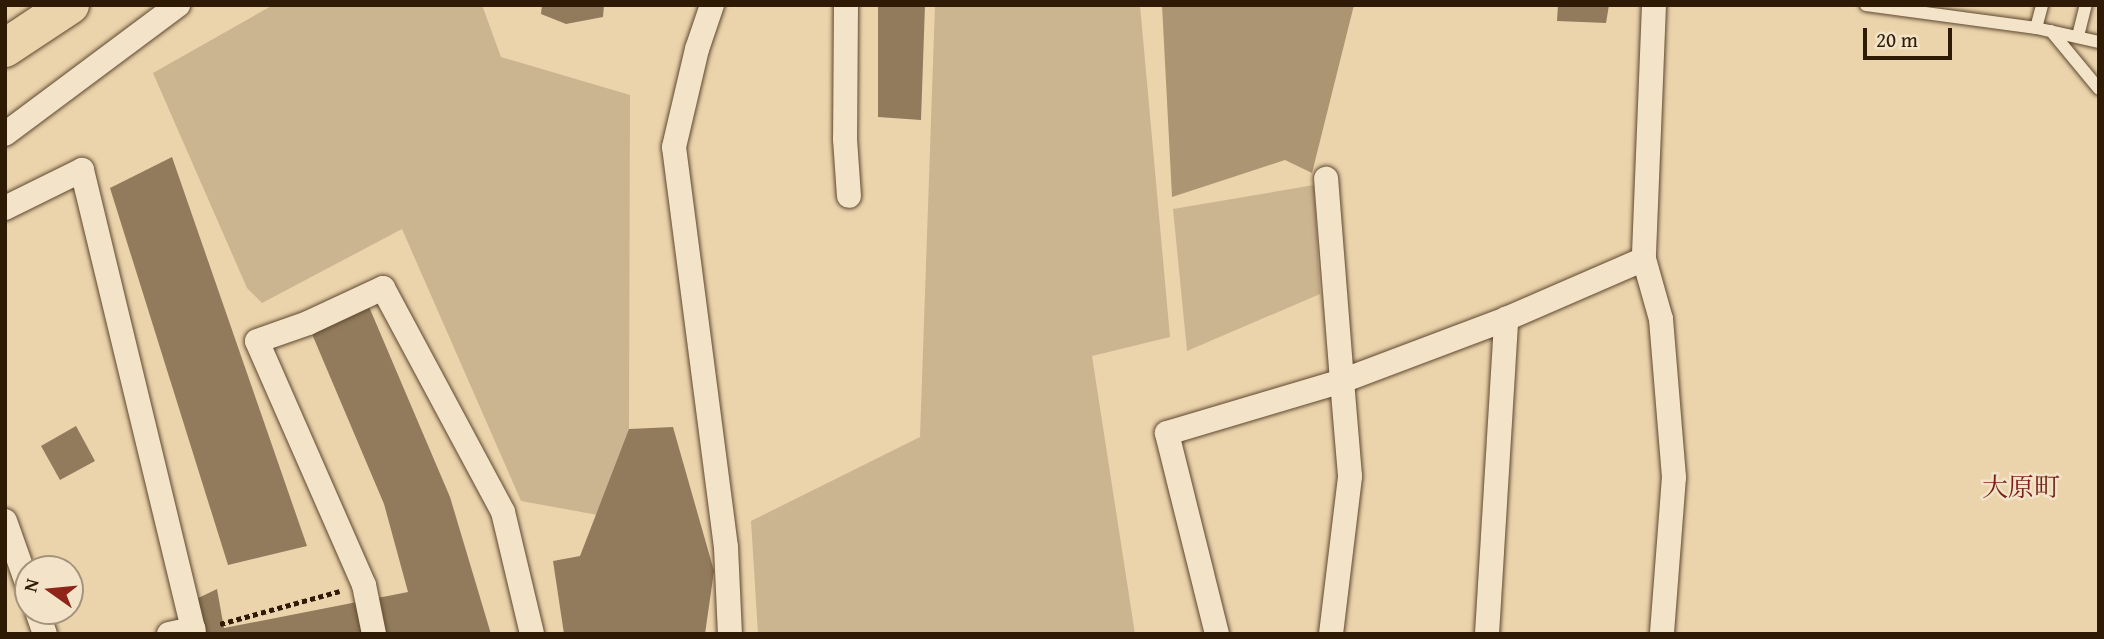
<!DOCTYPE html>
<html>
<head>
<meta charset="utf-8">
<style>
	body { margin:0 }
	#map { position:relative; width:2104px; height:639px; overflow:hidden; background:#ebd4ac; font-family:"Gentium Book Plus","Noto Serif JP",serif }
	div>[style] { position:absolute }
	.green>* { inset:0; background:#cbb490 }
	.water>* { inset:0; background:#ab9573 }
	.building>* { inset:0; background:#917b5c }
	.path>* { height:4.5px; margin-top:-2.25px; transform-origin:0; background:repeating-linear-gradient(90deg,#2f1a05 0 5px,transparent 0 8.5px) }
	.roads { filter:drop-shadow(0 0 2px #5e482f) drop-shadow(0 0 2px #5e482f) }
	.lane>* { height:12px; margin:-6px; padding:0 6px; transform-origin:6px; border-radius:6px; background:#f2e3c9 }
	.street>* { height:24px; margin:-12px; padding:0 12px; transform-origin:12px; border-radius:12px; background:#f2e3c9 }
	.highway>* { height:38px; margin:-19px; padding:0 19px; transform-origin:19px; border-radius:19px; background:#ebd4ac }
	span { translate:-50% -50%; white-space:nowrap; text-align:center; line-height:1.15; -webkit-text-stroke:5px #f2e3c9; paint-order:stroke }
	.quarter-label { font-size:26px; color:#7a1f14 }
	.frame { position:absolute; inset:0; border:7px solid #2f1a05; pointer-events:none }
	.north { position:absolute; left:14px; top:555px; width:70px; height:70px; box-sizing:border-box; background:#f2e3c9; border:2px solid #a4937b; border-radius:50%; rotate:285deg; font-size:19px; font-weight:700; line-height:28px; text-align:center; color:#2f1a05 }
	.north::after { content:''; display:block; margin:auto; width:24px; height:32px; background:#8f2418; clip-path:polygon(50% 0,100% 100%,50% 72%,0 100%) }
	.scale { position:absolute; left:1863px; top:28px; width:89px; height:32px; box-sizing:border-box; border:4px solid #2f1a05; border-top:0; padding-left:9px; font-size:21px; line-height:24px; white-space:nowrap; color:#2f1a05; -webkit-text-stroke:5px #f2e3c9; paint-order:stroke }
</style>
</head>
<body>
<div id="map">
	<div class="green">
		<i style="clip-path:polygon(273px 5px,482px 5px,501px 57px,630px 95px,629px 429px,609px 517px,521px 501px,402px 229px,262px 303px,247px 288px,153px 73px)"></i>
		<i style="clip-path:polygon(935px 5px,1140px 5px,1170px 337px,1092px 356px,1135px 634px,758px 634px,751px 521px,920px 437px)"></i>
		<i style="clip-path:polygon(1314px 185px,1320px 294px,1187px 351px,1173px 209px)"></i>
	</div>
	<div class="water">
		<i style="clip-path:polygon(1162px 5px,1354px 5px,1312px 173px,1285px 160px,1172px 197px)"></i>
	</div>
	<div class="building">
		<i style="clip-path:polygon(542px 5px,604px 5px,603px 17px,566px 24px,541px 14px)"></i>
		<i style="clip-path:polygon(878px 5px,925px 5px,921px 120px,878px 117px)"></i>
		<i style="clip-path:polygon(1558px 5px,1609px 5px,1606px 23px,1557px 21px)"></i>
		<i style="clip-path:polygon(172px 157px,307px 546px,228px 565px,110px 188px)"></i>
		<i style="clip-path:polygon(367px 302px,450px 497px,491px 634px,201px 634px,190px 602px,217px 589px,224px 628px,408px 592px,384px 504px,309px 327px)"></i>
		<i style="clip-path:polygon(76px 426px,95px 461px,60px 480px,41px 446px)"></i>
		<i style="clip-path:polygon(673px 427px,714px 571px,705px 634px,564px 634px,553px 561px,580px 556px,629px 429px)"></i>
	</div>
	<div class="path">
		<i style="left:220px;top:624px;width:124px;rotate:-15.4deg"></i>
	</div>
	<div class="roads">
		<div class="lane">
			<i style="left:1866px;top:5px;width:172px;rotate:7.7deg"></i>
			<i style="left:2036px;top:28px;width:65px;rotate:12.5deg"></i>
			<i style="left:2036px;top:28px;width:24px;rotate:-75deg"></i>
			<i style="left:2051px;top:31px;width:75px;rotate:50.4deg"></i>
			<i style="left:2078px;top:36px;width:32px;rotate:-76deg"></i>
		</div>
		<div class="street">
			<i style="left:712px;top:5px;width:46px;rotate:108.8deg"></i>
			<i style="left:697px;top:49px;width:101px;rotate:103.2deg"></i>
			<i style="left:674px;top:147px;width:403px;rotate:82.6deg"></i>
			<i style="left:726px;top:547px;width:87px;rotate:87.4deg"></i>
			<i style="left:846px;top:5px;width:134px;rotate:90.4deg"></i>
			<i style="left:845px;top:139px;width:57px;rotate:86deg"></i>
			<i style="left:1654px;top:5px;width:254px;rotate:92.3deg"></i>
			<i style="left:1644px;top:259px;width:62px;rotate:74.2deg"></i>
			<i style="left:1661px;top:319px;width:159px;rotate:85.3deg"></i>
			<i style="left:1674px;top:477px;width:157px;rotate:94.4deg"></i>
			<i style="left:5px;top:134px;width:216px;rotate:-36.7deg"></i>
			<i style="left:5px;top:208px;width:86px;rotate:-26.3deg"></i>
			<i style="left:82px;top:170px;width:472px;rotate:76.4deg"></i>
			<i style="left:5px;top:521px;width:69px;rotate:70.5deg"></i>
			<i style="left:37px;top:611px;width:24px;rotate:71deg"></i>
			<i style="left:169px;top:634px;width:25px;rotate:-12deg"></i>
			<i style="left:193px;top:629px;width:5px;rotate:79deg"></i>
			<i style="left:374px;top:634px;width:50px;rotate:-101.5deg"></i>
			<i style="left:364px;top:585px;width:266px;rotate:-113.7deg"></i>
			<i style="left:257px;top:341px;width:54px;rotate:-19.4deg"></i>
			<i style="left:308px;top:323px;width:83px;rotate:-25deg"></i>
			<i style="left:383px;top:288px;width:254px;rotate:61.8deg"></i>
			<i style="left:503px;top:512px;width:125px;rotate:76.6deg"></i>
			<i style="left:1217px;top:634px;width:207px;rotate:-104deg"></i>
			<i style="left:1167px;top:433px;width:183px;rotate:-16.5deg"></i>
			<i style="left:1342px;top:381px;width:203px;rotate:-94.5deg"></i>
			<i style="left:1331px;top:634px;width:159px;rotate:-83.1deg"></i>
			<i style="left:1350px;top:476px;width:95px;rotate:-94.8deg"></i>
			<i style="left:1342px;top:381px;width:175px;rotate:-20.7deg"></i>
			<i style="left:1506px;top:319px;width:150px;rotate:-23.5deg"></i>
			<i style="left:1487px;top:634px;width:316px;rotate:-86.5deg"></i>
		</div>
		<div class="highway">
			<i style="left:5px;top:48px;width:78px;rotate:-33.5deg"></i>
		</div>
	</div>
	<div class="quarter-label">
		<span style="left:2021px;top:487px">大原町</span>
	</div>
	<div class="frame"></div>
	<div class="north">N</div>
	<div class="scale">20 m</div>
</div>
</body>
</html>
